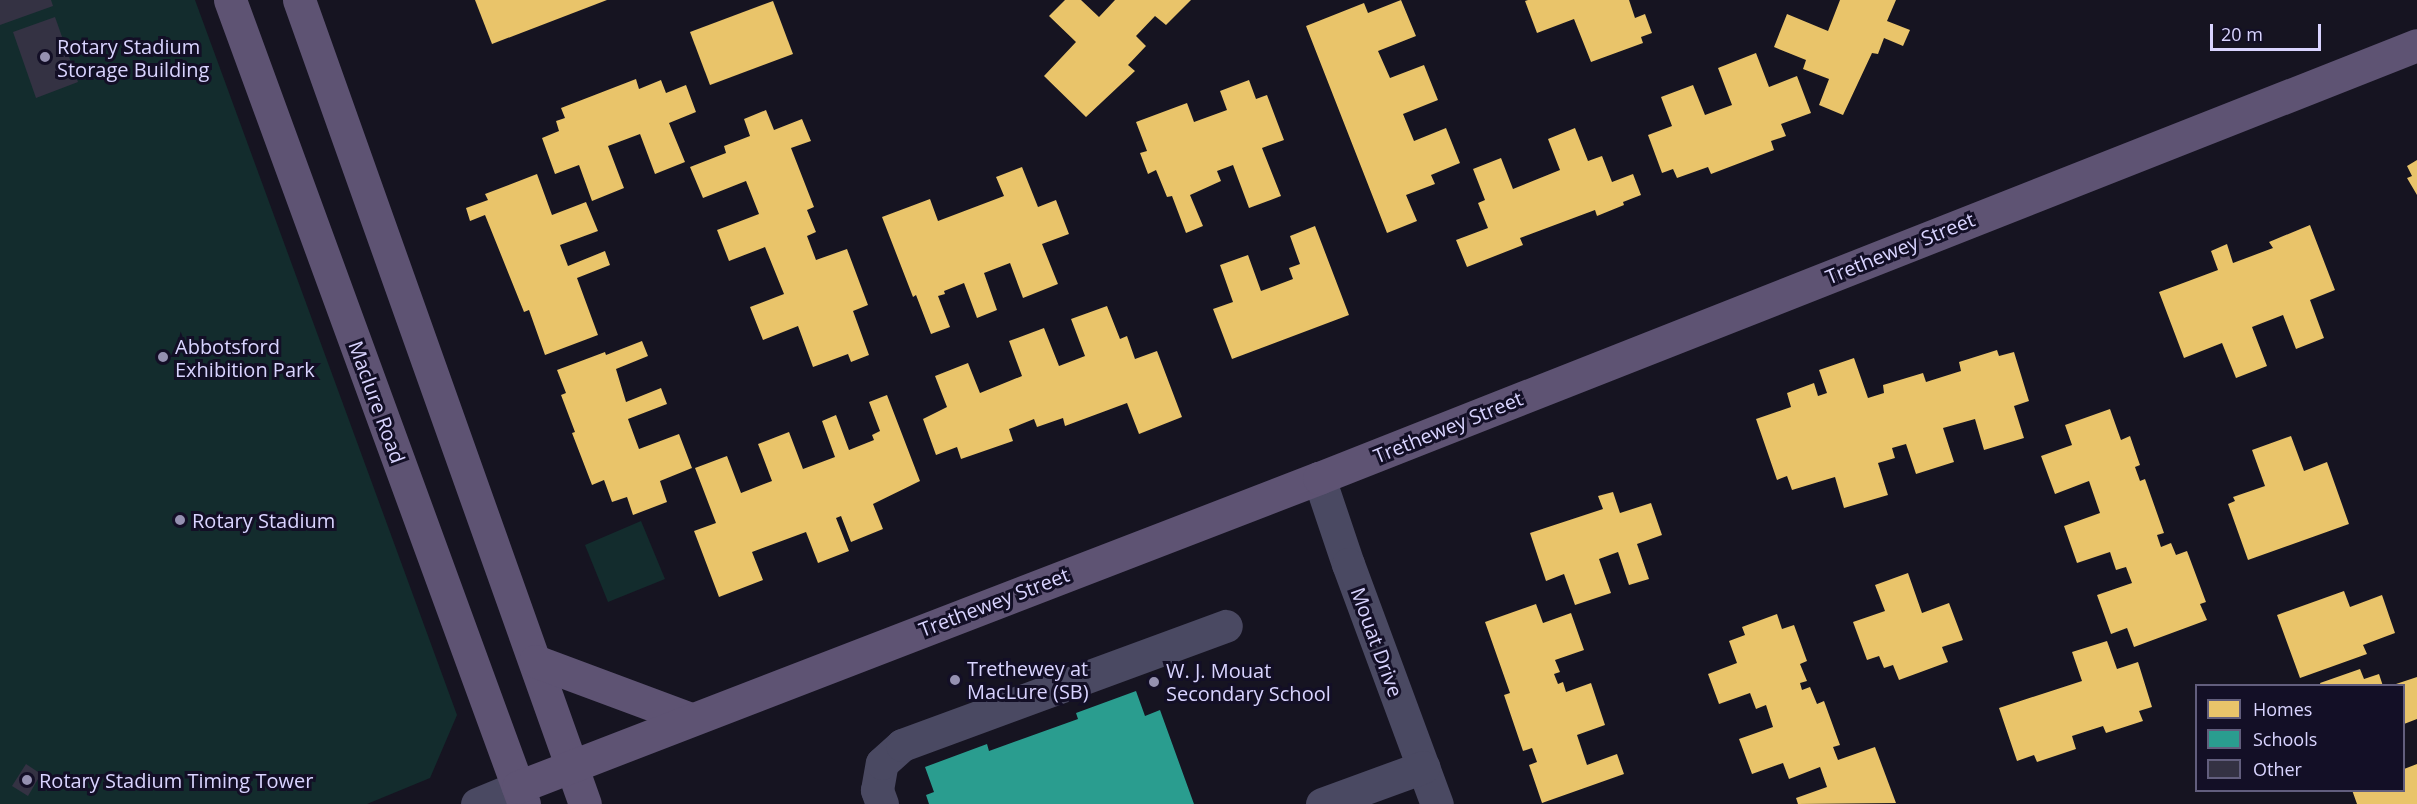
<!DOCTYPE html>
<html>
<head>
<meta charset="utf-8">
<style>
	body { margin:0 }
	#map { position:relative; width:2417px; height:804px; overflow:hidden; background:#161421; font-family:"Open Sans",sans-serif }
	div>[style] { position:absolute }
	.green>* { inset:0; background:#132c2d }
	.homes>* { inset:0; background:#e9c46a }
	.schools>* { inset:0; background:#2a9d8f }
	.building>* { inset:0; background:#343243 }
	.minor>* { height:33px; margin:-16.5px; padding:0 16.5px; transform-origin:16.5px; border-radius:16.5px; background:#4a4962 }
	.major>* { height:33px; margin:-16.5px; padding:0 16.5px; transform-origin:16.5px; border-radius:16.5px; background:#5e5373 }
	.dots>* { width:16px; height:16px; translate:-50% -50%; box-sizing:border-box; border:3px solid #130f26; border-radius:50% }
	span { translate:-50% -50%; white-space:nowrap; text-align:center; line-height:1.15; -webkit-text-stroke:6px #130f26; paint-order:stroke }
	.poi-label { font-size:20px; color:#d9d4ff }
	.left { translate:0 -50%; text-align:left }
	.street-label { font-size:20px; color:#d9d4ff }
	.legend { position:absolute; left:2195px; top:684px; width:210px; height:108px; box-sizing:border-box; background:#130f26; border:2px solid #625e7d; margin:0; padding:8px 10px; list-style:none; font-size:18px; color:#d9d4ff }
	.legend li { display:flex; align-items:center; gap:12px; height:30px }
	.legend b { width:30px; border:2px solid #625e7d }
	.scale { position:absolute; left:2210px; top:24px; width:111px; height:27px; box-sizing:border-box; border:3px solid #d9d4ff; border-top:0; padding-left:8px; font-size:18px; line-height:21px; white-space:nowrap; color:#d9d4ff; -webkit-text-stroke:4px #130f26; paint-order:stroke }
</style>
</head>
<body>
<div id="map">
	<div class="green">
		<i style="clip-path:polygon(0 0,195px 0,457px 715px,430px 778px,367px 804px,0 804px)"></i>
		<i style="clip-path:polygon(641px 521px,665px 579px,608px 602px,585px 545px)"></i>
	</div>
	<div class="homes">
		<i style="clip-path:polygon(475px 0,607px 0,492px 44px)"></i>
		<i style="clip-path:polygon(1065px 0,1081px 0,1099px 17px,1115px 0,1191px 0,1166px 25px,1155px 16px,1136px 36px,1146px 46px,1128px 65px,1135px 71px,1086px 117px,1044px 76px,1076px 42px,1049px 16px)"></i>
		<i style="clip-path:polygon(1401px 0,1416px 36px,1378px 51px,1390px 78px,1424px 65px,1438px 100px,1403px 114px,1414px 141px,1446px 128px,1460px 163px,1431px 175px,1435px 184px,1406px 195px,1417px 221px,1387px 233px,1306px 26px,1364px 3px,1368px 13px)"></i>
		<i style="clip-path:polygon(1528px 0,1629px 0,1635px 18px,1645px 14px,1652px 33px,1641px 37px,1643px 43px,1591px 62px,1574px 19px,1537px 33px,1525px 1px)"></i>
		<i style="clip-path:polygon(1840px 0,1896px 0,1887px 21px,1910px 30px,1903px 46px,1884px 38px,1878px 54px,1872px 53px,1843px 115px,1819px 105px,1829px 79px,1803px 69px,1806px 60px,1774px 47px,1787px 14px,1828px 31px)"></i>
		<i style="clip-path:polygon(773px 1px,793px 54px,710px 85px,690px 32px)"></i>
		<i style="clip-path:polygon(1756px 53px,1769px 87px,1797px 76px,1811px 113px,1781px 124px,1786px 136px,1771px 141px,1774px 150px,1711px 174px,1708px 167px,1677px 178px,1673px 169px,1662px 173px,1648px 135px,1672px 126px,1661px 97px,1693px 85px,1705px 115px,1732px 105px,1718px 68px)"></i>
		<i style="clip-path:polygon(636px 79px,639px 89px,661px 80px,666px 93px,686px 85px,696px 112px,669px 123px,685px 162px,655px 174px,640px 134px,608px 146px,624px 188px,592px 201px,579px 165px,555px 174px,542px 138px,559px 131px,556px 121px,565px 118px,561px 108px)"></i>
		<i style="clip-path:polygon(1249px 80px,1256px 99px,1267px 95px,1284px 140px,1262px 148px,1281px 196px,1249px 208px,1233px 165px,1217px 171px,1221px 181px,1190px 195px,1203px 226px,1186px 233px,1172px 196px,1167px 197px,1156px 170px,1148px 174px,1140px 153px,1147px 151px,1136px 122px,1187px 103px,1194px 122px,1227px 110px,1220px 91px)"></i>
		<i style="clip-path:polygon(766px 110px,774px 130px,802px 119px,811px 141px,791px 148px,814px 207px,807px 210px,816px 232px,807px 236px,816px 260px,847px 249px,868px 305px,853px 311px,869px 355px,851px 362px,848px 354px,813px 367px,798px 326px,763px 340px,750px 307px,784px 294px,765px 247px,729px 261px,717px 230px,759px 214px,746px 181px,703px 198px,690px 167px,726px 153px,724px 146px,750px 136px,744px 119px)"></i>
		<i style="clip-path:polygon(1575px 128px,1588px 161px,1602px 156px,1612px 182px,1633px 174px,1641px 195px,1623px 202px,1624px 205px,1597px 216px,1595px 210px,1520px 238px,1523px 245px,1467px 267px,1456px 240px,1488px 228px,1478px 203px,1485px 200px,1473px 169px,1501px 158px,1513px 189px,1560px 170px,1548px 139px)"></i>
		<i style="clip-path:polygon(2417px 160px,2417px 195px,2407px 178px,2412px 176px,2407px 166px)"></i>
		<i style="clip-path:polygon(1022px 167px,1038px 207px,1056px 200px,1069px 234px,1042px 244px,1058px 284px,1023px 298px,1010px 263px,984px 273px,997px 310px,977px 318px,964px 283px,944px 291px,945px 294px,938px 296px,950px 327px,931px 334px,916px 295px,913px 297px,882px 217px,930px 199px,938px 221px,1004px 196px,996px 177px)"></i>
		<i style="clip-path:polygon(537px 174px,552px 215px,586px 202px,598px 231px,560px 245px,568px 266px,605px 251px,610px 265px,577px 278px,598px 335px,545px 355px,529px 310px,524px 312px,485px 215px,470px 221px,466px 208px,488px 200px,485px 194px)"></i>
		<i style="clip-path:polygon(2310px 225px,2335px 290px,2310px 300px,2324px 338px,2296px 349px,2283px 315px,2252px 327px,2267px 366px,2236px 378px,2222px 343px,2184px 358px,2159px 292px,2218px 270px,2211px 251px,2227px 244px,2233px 263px,2273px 248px,2269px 242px)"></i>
		<i style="clip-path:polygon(1315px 226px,1349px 315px,1232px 359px,1213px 309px,1233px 302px,1220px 265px,1248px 255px,1261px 291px,1293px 279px,1289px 268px,1300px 264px,1290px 236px)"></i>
		<i style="clip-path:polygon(1107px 306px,1120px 339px,1127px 336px,1135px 359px,1157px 351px,1182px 417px,1139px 434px,1127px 403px,1065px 426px,1063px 418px,1037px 427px,1034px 419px,1009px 429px,1013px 441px,961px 459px,957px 447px,936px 455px,923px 419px,947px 407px,935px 376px,968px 363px,980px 393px,1022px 376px,1009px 341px,1044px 328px,1059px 366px,1085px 356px,1071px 319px)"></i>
		<i style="clip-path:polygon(642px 341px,648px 356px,616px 369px,626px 402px,661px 388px,667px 404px,628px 419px,639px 449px,679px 434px,692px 468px,660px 481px,667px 502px,633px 515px,627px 497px,612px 502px,604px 480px,592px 485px,572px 433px,575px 432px,561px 395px,566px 393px,557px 370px,605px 352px,606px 355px)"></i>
		<i style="clip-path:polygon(1997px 350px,1999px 356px,2014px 352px,2029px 401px,2014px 406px,2024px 438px,1984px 450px,1975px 419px,1943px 428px,1954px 462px,1916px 474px,1906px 444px,1892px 448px,1895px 458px,1878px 463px,1888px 495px,1844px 508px,1835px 477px,1792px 490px,1787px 476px,1777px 480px,1756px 419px,1791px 407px,1787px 393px,1814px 383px,1818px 396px,1827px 393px,1819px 370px,1854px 358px,1868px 398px,1884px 393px,1883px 385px,1923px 373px,1926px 382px,1961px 371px,1959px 362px)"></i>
		<i style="clip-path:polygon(887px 395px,920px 481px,873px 504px,883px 529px,851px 542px,841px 516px,836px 518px,849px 551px,818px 563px,806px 532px,752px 552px,763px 580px,719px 597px,694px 531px,716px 523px,695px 468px,727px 456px,741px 493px,772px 481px,758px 444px,789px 432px,803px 469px,835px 457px,822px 421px,836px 415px,849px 450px,874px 440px,872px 435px,880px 431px,869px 402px)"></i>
		<i style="clip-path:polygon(2110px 409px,2121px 440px,2130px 436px,2140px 465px,2135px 467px,2140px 481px,2145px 479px,2164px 533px,2157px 535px,2161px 547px,2171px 543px,2176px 555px,2187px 551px,2206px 602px,2200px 604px,2207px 620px,2134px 647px,2127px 628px,2111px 634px,2097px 595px,2132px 583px,2126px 567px,2116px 570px,2110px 552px,2077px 563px,2064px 526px,2100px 513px,2089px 481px,2055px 494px,2041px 456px,2072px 445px,2065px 425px)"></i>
		<i style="clip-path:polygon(2291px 436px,2304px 471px,2327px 462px,2349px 524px,2248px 560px,2228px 504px,2235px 501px,2233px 497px,2265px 486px,2252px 450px)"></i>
		<i style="clip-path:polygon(1613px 492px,1620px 513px,1651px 503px,1662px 535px,1637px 544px,1649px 579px,1629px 585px,1618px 552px,1599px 559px,1611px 593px,1575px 605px,1564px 574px,1546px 581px,1530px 533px,1603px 509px,1598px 496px)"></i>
		<i style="clip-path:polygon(1908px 573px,1922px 613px,1949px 603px,1963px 640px,1942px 647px,1948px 662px,1899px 680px,1893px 665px,1884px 668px,1879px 656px,1867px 660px,1853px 622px,1885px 611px,1875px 585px)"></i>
		<i style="clip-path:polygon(2344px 591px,2350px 607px,2382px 595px,2395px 633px,2363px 645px,2367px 654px,2300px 678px,2277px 615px)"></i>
		<i style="clip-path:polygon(1536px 604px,1543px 623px,1571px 613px,1584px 650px,1555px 660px,1560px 672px,1554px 674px,1558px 684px,1563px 682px,1566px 692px,1591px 683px,1605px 725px,1577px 735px,1587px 765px,1617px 754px,1624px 774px,1542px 803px,1529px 765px,1537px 762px,1532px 748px,1523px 751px,1504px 695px,1510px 693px,1485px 622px)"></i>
		<i style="clip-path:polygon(1777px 614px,1782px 629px,1794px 625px,1807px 661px,1800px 664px,1807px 681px,1800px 683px,1802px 690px,1810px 687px,1817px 704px,1824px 701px,1840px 745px,1833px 747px,1838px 760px,1875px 747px,1896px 803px,1798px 804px,1796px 798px,1827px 787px,1820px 767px,1789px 779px,1783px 763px,1752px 774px,1739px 739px,1773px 727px,1766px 705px,1756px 709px,1750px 693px,1719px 704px,1708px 674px,1737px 663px,1729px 641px,1745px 635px,1742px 627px)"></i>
		<i style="clip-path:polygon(2107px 641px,2117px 669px,2138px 662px,2152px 707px,2139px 711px,2143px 721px,2106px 733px,2103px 726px,2072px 736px,2076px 749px,2037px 762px,2034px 755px,2017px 761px,1999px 708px,2082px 681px,2072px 652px)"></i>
		<i style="clip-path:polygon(2360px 669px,2364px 679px,2379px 674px,2383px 686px,2321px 686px,2320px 683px)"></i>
		<i style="clip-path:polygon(2417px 677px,2417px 719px,2404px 724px,2404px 686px,2393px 685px)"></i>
		<i style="clip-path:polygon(2417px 764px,2417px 804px,2357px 804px,2352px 790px,2404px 790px,2404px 769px)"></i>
	</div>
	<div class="schools">
		<i style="clip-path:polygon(1136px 691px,1145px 716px,1160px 710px,1194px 804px,929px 804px,926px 795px,934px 792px,925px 767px,987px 744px,989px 751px,1078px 719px,1076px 713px)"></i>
	</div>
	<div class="building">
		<i style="clip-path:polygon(0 0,51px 0,53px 6px,0 25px)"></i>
		<i style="clip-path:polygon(55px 17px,78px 82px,36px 98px,13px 32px)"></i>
		<i style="clip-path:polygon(26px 764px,41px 774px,28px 796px,12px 786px)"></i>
	</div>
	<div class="minor">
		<i style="left:1319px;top:478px;width:91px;rotate:71.4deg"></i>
		<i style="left:1348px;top:564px;width:256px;rotate:69.7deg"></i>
		<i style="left:477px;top:804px;width:44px;rotate:-22.5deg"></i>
		<i style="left:882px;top:804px;width:15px;rotate:-110deg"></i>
		<i style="left:877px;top:790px;width:27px;rotate:-80deg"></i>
		<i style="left:882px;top:763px;width:27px;rotate:-42deg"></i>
		<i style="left:902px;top:745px;width:345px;rotate:-20.2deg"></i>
		<i style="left:1322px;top:804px;width:108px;rotate:-20.1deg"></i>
	</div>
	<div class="major">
		<i style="left:230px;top:0;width:856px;rotate:69.91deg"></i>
		<i style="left:299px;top:0;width:853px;rotate:70.42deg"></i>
		<i style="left:535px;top:661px;width:166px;rotate:20.4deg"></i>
		<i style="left:518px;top:787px;width:859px;rotate:-21.1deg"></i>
		<i style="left:1319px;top:478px;width:1180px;rotate:-21.52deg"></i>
	</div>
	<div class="dots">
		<i style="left:45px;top:57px;background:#9591b1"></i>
		<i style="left:163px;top:357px;background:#9591b1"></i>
		<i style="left:180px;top:520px;background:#9591b1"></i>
		<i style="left:955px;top:680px;background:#9591b1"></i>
		<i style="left:1154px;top:682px;background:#9591b1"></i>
		<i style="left:27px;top:780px;background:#9591b1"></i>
	</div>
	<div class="poi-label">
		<span class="left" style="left:57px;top:58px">Rotary Stadium<br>Storage Building</span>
		<span class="left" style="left:175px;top:358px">Abbotsford<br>Exhibition Park</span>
		<span class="left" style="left:192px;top:520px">Rotary Stadium</span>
		<span class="left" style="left:967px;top:680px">Trethewey at<br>MacLure (SB)</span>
		<span class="left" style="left:1166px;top:682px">W. J. Mouat<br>Secondary School</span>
		<span class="left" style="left:39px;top:780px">Rotary Stadium Timing Tower</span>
	</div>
	<div class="street-label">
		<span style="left:1900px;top:248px;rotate:-22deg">Trethewey Street</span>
		<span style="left:377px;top:402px;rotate:70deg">Maclure Road</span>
		<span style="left:1448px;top:427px;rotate:-22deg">Trethewey Street</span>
		<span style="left:994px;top:602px;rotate:-21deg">Trethewey Street</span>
		<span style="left:1377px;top:642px;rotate:70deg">Mouat Drive</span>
	</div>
	<ul class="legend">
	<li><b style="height:16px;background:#e9c46a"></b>Homes</li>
	<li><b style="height:16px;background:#2a9d8f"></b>Schools</li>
	<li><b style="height:16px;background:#343243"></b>Other</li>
	</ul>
	<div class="scale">20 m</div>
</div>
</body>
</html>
